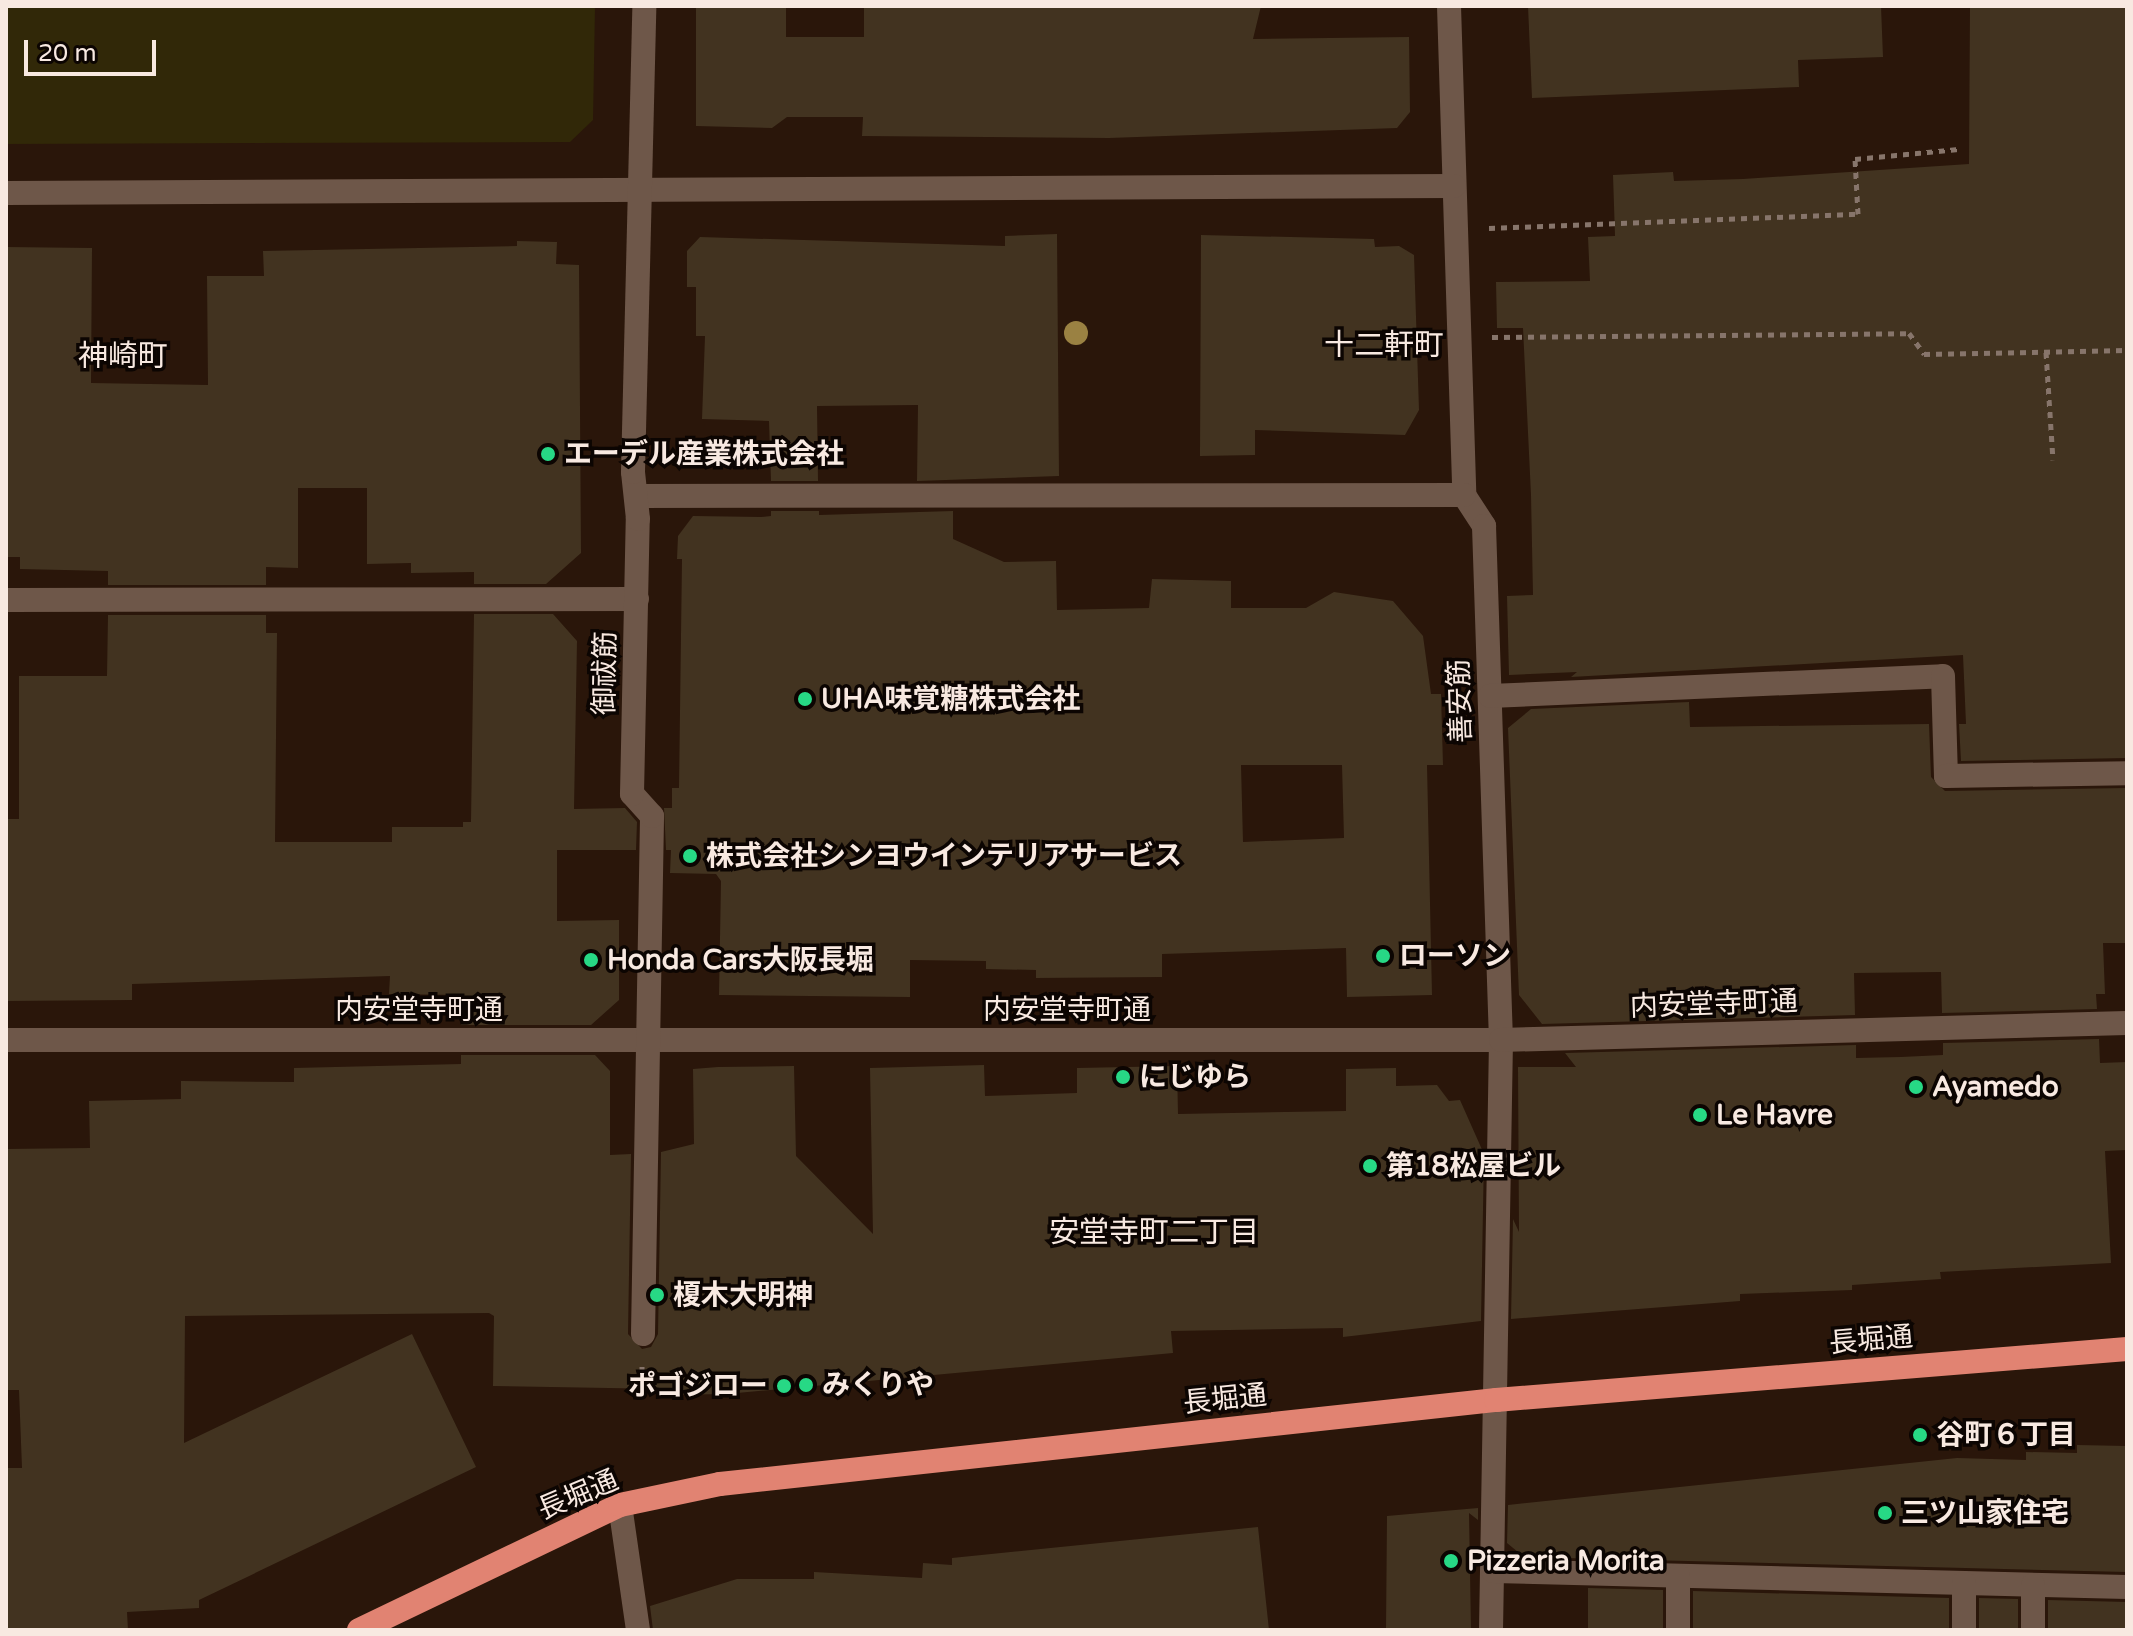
<!DOCTYPE html>
<html>
<head>
<meta charset="utf-8">
<style>
	body { margin:0 }
	#map { position:relative; width:2133px; height:1636px; overflow:hidden; background:#2a160a; font-family:"Varela Round","Noto Sans JP",sans-serif }
	div>[style] { position:absolute }
	.green>* { inset:0; background:#312808 }
	.building>* { inset:0; background:#423320 }
	.path>* { height:5px; margin-top:-2.5px; transform-origin:0; background:repeating-linear-gradient(90deg,#87756b 0 6px,transparent 0 12px) }
	.minor>* { height:24px; margin:-12px; padding:0 12px; transform-origin:12px; border-radius:12px; background:#6e5749 }
	.highway>* { height:24px; margin:-12px; padding:0 12px; transform-origin:12px; border-radius:12px; background:#e18372 }
	.trees>* { width:24px; height:24px; margin:-12px; border-radius:50%; background:#9a8142 }
	.dots>* { width:22px; height:22px; translate:-50% -50%; box-sizing:border-box; border:4px solid #0c0502; border-radius:50% }
	span { translate:-50% -50%; white-space:nowrap; text-align:center; line-height:1.15; -webkit-text-stroke:7px #0c0502; paint-order:stroke }
	.poi-label { font-size:28px; color:#f8e9e1; font-weight:700 }
	.left { translate:0 -50%; text-align:left }
	.right { translate:-100% -50%; text-align:right }
	.street-label { font-size:28px; color:#f8e9e1 }
	.neighbourhood-label { font-size:30px; color:#f8e9e1 }
	.frame { position:absolute; inset:0; border:8px solid #f8e9e1; pointer-events:none }
	.scale { position:absolute; left:24px; top:40px; width:132px; height:36px; box-sizing:border-box; border:4px solid #f8e9e1; border-top:0; padding-left:10px; font-size:24px; line-height:28px; white-space:nowrap; color:#f8e9e1; -webkit-text-stroke:6px #0c0502; paint-order:stroke }
</style>
</head>
<body>
<div id="map">
	<div class="green">
		<i style="clip-path:polygon(6px 6px,595px 6px,593px 120px,570px 142px,6px 144px)"></i>
	</div>
	<div class="building">
		<i style="clip-path:polygon(696px 6px,786px 6px,786px 37px,864px 37px,864px 6px,1261px 6px,1253px 39px,1409px 37px,1410px 112px,1397px 128px,1109px 138px,862px 136px,863px 117px,787px 117px,772px 128px,696px 126px)"></i>
		<i style="clip-path:polygon(1528px 6px,1881px 6px,1883px 57px,1798px 60px,1799px 87px,1532px 98px)"></i>
		<i style="clip-path:polygon(1970px 6px,2127px 6px,2127px 758px,1961px 761px,1959px 724px,1966px 724px,1963px 655px,1571px 677px,1577px 672px,1509px 675px,1507px 596px,1533px 595px,1531px 495px,1523px 328px,1497px 328px,1496px 282px,1590px 281px,1588px 237px,1615px 236px,1613px 175px,1673px 172px,1674px 181px,1743px 179px,1969px 164px)"></i>
		<i style="clip-path:polygon(1057px 234px,1059px 476px,917px 481px,918px 405px,817px 406px,818px 481px,771px 481px,769px 421px,702px 419px,705px 336px,696px 336px,696px 287px,687px 287px,687px 251px,700px 237px,1005px 246px,1005px 236px)"></i>
		<i style="clip-path:polygon(1201px 235px,1374px 239px,1375px 247px,1399px 246px,1414px 255px,1419px 410px,1405px 435px,1255px 430px,1255px 455px,1200px 456px)"></i>
		<i style="clip-path:polygon(517px 241px,557px 242px,556px 264px,579px 265px,581px 553px,546px 584px,474px 584px,474px 572px,411px 573px,411px 563px,367px 564px,367px 488px,298px 488px,298px 568px,266px 567px,266px 585px,108px 585px,108px 571px,20px 569px,20px 557px,6px 557px,6px 247px,92px 248px,91px 383px,208px 385px,207px 276px,264px 276px,263px 251px,517px 246px)"></i>
		<i style="clip-path:polygon(evenodd,771px 511px,819px 511px,819px 515px,953px 511px,953px 539px,1004px 562px,1056px 561px,1057px 610px,1149px 608px,1152px 579px,1231px 581px,1231px 608px,1306px 608px,1334px 592px,1393px 601px,1423px 636px,1431px 694px,1441px 694px,1443px 765px,1427px 765px,1432px 995px,1347px 997px,1346px 948px,1162px 954px,1162px 977px,1036px 978px,1036px 970px,986px 969px,986px 961px,910px 960px,910px 997px,719px 995px,721px 881px,716px 874px,670px 873px,671px 850px,666px 850px,664px 808px,672px 808px,672px 788px,679px 788px,682px 559px,677px 559px,678px 536px,693px 516px,761px 517px,771px 516px,771px 511px,1241px 765px,1342px 765px,1344px 838px,1243px 842px,1241px 765px)"></i>
		<i style="clip-path:polygon(474px 614px,553px 614px,577px 641px,574px 809px,625px 808px,637px 822px,636px 850px,557px 850px,557px 921px,619px 920px,619px 1000px,591px 1025px,461px 1025px,462px 995px,389px 994px,390px 976px,132px 984px,132px 1000px,6px 1001px,6px 819px,19px 819px,19px 676px,107px 676px,108px 615px,266px 615px,266px 633px,277px 633px,275px 842px,392px 842px,392px 827px,463px 827px,463px 822px,471px 822px)"></i>
		<i style="clip-path:polygon(1689px 702px,1690px 727px,1929px 724px,1931px 777px,1945px 791px,2127px 788px,2127px 943px,2103px 943px,2105px 994px,2096px 994px,2097px 1009px,1942px 1013px,1941px 972px,1854px 973px,1855px 1015px,1542px 1024px,1519px 995px,1508px 728px,1531px 709px)"></i>
		<i style="clip-path:polygon(2099px 1039px,2100px 1063px,2127px 1062px,2127px 1150px,2105px 1151px,2111px 1263px,1940px 1272px,1941px 1279px,1852px 1285px,1852px 1290px,1740px 1294px,1740px 1301px,1511px 1319px,1513px 1219px,1519px 1232px,1518px 1067px,1576px 1067px,1565px 1053px,1856px 1045px,1856px 1058px,1901px 1057px,1943px 1055px,1943px 1043px)"></i>
		<i style="clip-path:polygon(461px 1055px,595px 1055px,610px 1071px,610px 1155px,631px 1154px,628px 1334px,642px 1349px,651px 1347px,658px 1334px,661px 1152px,694px 1144px,693px 1069px,718px 1067px,794px 1066px,796px 1156px,873px 1234px,870px 1068px,984px 1065px,985px 1096px,1077px 1093px,1077px 1068px,1177px 1066px,1178px 1114px,1346px 1111px,1346px 1069px,1396px 1068px,1396px 1086px,1437px 1085px,1449px 1101px,1460px 1100px,1484px 1154px,1481px 1321px,1343px 1337px,1343px 1328px,1171px 1331px,1173px 1353px,726px 1394px,666px 1395px,666px 1389px,493px 1386px,494px 1316px,489px 1313px,185px 1316px,184px 1443px,412px 1334px,476px 1467px,199px 1600px,199px 1608px,127px 1612px,128px 1630px,6px 1630px,6px 1468px,22px 1468px,19px 1390px,6px 1390px,6px 1149px,90px 1148px,89px 1101px,181px 1099px,181px 1081px,294px 1082px,294px 1068px,461px 1064px)"></i>
		<i style="clip-path:polygon(2077px 1445px,2127px 1446px,2127px 1572px,1524px 1557px,1507px 1543px,1508px 1505px,1957px 1458px,2026px 1460px,2026px 1452px,2077px 1453px)"></i>
		<i style="clip-path:polygon(1478px 1508px,1478px 1520px,1469px 1513px,1471px 1630px,1386px 1630px,1387px 1516px)"></i>
		<i style="clip-path:polygon(1258px 1527px,1269px 1630px,653px 1630px,650px 1606px,737px 1579px,814px 1579px,814px 1572px,922px 1578px,923px 1563px,952px 1565px,952px 1558px)"></i>
		<i style="clip-path:polygon(1588px 1588px,1663px 1590px,1663px 1630px,1588px 1630px)"></i>
		<i style="clip-path:polygon(1693px 1591px,1949px 1598px,1949px 1630px,1693px 1630px)"></i>
		<i style="clip-path:polygon(1979px 1598px,2018px 1599px,2018px 1630px,1979px 1630px)"></i>
		<i style="clip-path:polygon(2048px 1600px,2127px 1602px,2127px 1630px,2048px 1630px)"></i>
	</div>
	<div class="path">
		<i style="left:1489px;top:228px;width:369px;rotate:-2.2deg"></i>
		<i style="left:1858px;top:214px;width:55px;rotate:-93.1deg"></i>
		<i style="left:1855px;top:159px;width:104px;rotate:-5.5deg"></i>
		<i style="left:1492px;top:337px;width:417px;rotate:-0.5deg"></i>
		<i style="left:1909px;top:333px;width:26px;rotate:54deg"></i>
		<i style="left:1924px;top:354px;width:203px;rotate:-1.1deg"></i>
		<i style="left:2046px;top:352px;width:108px;rotate:86.3deg"></i>
		<i style="left:642px;top:1397px;width:31px;rotate:-90deg"></i>
	</div>
	<div class="minor">
		<i style="left:1449px;top:6px;width:489px;rotate:88.2deg"></i>
		<i style="left:1464px;top:495px;width:37px;rotate:57deg"></i>
		<i style="left:1484px;top:526px;width:514px;rotate:88.11deg"></i>
		<i style="left:1501px;top:1040px;width:590px;rotate:90.97deg"></i>
		<i style="left:6px;top:193px;width:1448px;rotate:-0.28deg"></i>
		<i style="left:636px;top:496px;width:828px;rotate:-0.07deg"></i>
		<i style="left:6px;top:600px;width:631px;rotate:-0.09deg"></i>
		<i style="left:1490px;top:696px;width:453px;rotate:-2.5deg"></i>
		<i style="left:1943px;top:676px;width:100px;rotate:88.3deg"></i>
		<i style="left:1946px;top:776px;width:181px;rotate:-0.9deg"></i>
		<i style="left:6px;top:1040px;width:1495px"></i>
		<i style="left:1501px;top:1040px;width:626px;rotate:-1.56deg"></i>
		<i style="left:643px;top:1334px;width:518px;rotate:-89deg"></i>
		<i style="left:652px;top:816px;width:30px;rotate:-132deg"></i>
		<i style="left:632px;top:794px;width:275px;rotate:-88.8deg"></i>
		<i style="left:638px;top:519px;width:47px;rotate:-96.1deg"></i>
		<i style="left:633px;top:472px;width:466px;rotate:-88.6deg"></i>
		<i style="left:620px;top:1505px;width:126px;rotate:81.8deg"></i>
		<i style="left:1493px;top:1571px;width:634px;rotate:1.45deg"></i>
		<i style="left:2033px;top:1585px;width:45px;rotate:90deg"></i>
		<i style="left:1678px;top:1630px;width:54px;rotate:-90deg"></i>
		<i style="left:1964px;top:1630px;width:47px;rotate:-90deg"></i>
	</div>
	<div class="highway">
		<i style="left:359px;top:1630px;width:289px;rotate:-25.6deg"></i>
		<i style="left:620px;top:1505px;width:102px;rotate:-11.9deg"></i>
		<i style="left:720px;top:1484px;width:781px;rotate:-6.18deg"></i>
		<i style="left:1496px;top:1400px;width:633px;rotate:-4.62deg"></i>
	</div>
	<div class="trees">
		<i style="left:1076px;top:333px"></i>
	</div>
	<div class="dots">
		<i style="left:548px;top:454px;background:#27d885"></i>
		<i style="left:805px;top:699px;background:#27d885"></i>
		<i style="left:690px;top:856px;background:#27d885"></i>
		<i style="left:1383px;top:956px;background:#27d885"></i>
		<i style="left:591px;top:960px;background:#27d885"></i>
		<i style="left:1123px;top:1077px;background:#27d885"></i>
		<i style="left:1916px;top:1087px;background:#27d885"></i>
		<i style="left:1700px;top:1115px;background:#27d885"></i>
		<i style="left:1370px;top:1166px;background:#27d885"></i>
		<i style="left:657px;top:1295px;background:#27d885"></i>
		<i style="left:806px;top:1385px;background:#27d885"></i>
		<i style="left:784px;top:1386px;background:#27d885"></i>
		<i style="left:1920px;top:1435px;background:#27d885"></i>
		<i style="left:1885px;top:1513px;background:#27d885"></i>
		<i style="left:1451px;top:1561px;background:#27d885"></i>
	</div>
	<div class="poi-label">
		<span class="left" style="left:564px;top:454px">エーデル産業株式会社</span>
		<span class="left" style="left:821px;top:699px">UHA味覚糖株式会社</span>
		<span class="left" style="left:706px;top:856px">株式会社シンヨウインテリアサービス</span>
		<span class="left" style="left:1399px;top:956px">ローソン</span>
		<span class="left" style="left:607px;top:960px">Honda Cars大阪長堀</span>
		<span class="left" style="left:1139px;top:1077px">にじゆら</span>
		<span class="left" style="left:1932px;top:1087px">Ayamedo</span>
		<span class="left" style="left:1716px;top:1115px">Le Havre</span>
		<span class="left" style="left:1386px;top:1166px">第18松屋ビル</span>
		<span class="left" style="left:673px;top:1295px">榎木大明神</span>
		<span class="left" style="left:822px;top:1385px">みくりや</span>
		<span class="right" style="left:768px;top:1386px">ポゴジロー</span>
		<span class="left" style="left:1936px;top:1435px">谷町６丁目</span>
		<span class="left" style="left:1901px;top:1513px">三ツ山家住宅</span>
		<span class="left" style="left:1467px;top:1561px">Pizzeria Morita</span>
	</div>
	<div class="street-label">
		<span style="left:605px;top:673px;rotate:-89deg">御祓筋</span>
		<span style="left:1460px;top:701px;rotate:-92deg">善安筋</span>
		<span style="left:1714px;top:1004px;rotate:-2deg">内安堂寺町通</span>
		<span style="left:419px;top:1010px">内安堂寺町通</span>
		<span style="left:1067px;top:1010px">内安堂寺町通</span>
		<span style="left:1871px;top:1340px;rotate:-5deg">長堀通</span>
		<span style="left:1225px;top:1399px;rotate:-6deg">長堀通</span>
		<span style="left:578px;top:1495px;rotate:-23deg">長堀通</span>
	</div>
	<div class="neighbourhood-label">
		<span style="left:1384px;top:346px">十二軒町</span>
		<span style="left:123px;top:357px">神崎町</span>
		<span style="left:1154px;top:1233px">安堂寺町二丁目</span>
	</div>
	<div class="frame"></div>
	<div class="scale">20 m</div>
</div>
</body>
</html>
